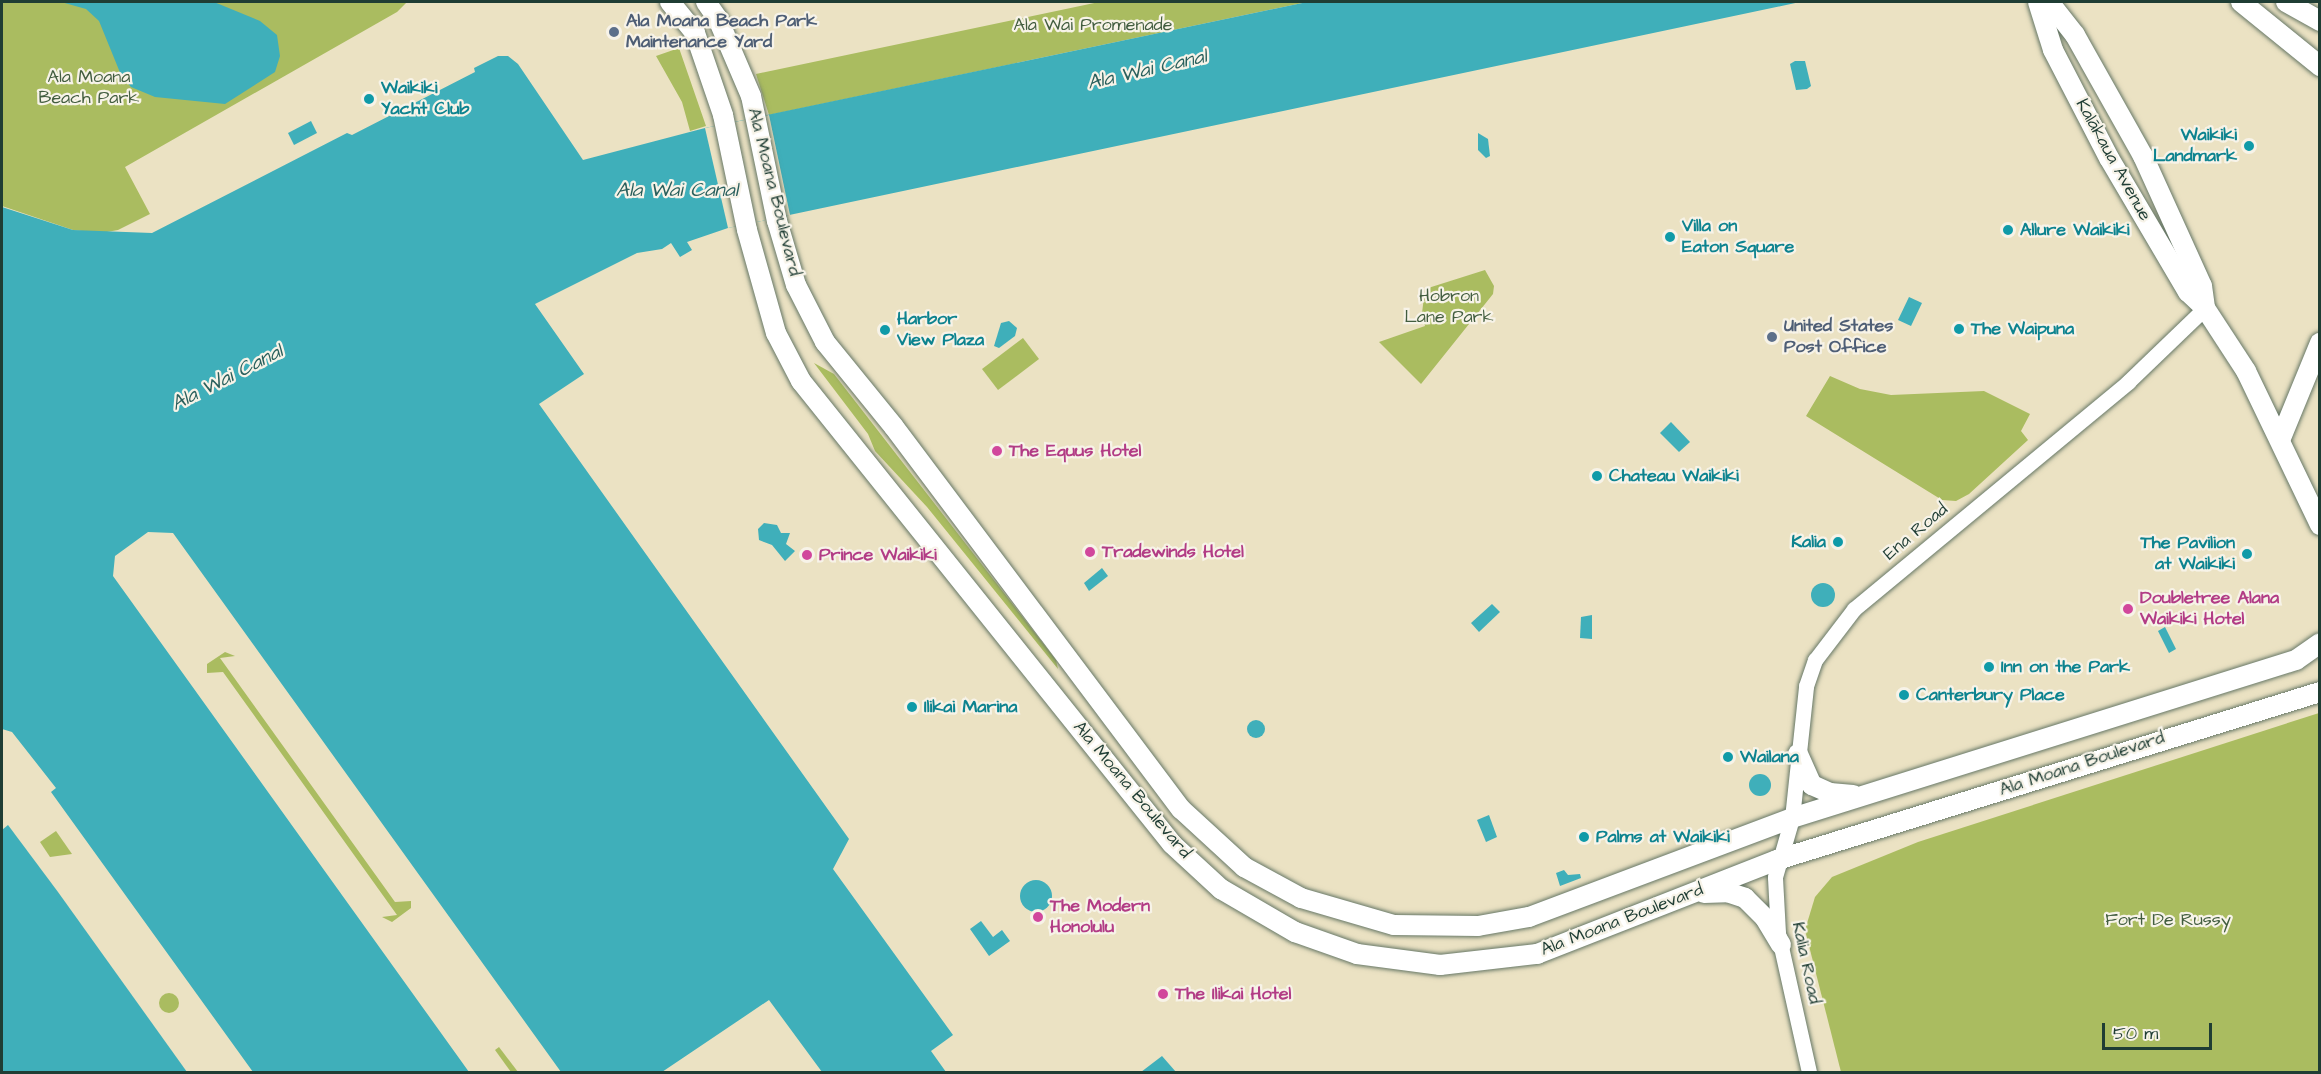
<!DOCTYPE html>
<html>
<head>
<meta charset="utf-8">
<style>
	body { margin:0 }
	#map { position:relative; width:2321px; height:1074px; overflow:hidden; background:#ebe2c3; font-family:"Architects Daughter",sans-serif }
	div>[style] { position:absolute }
	.green>* { inset:0; background:#aabc60 }
	.round { border-radius:50% }
	.water>* { inset:0; background:#3fafba }
	.pier>* { inset:0; background:#ebe2c3 }
	.roads { filter:drop-shadow(0 0 2px #676) drop-shadow(0 0 2px #676) }
	.minor>* { height:15px; margin:-7.5px; padding:0 7.5px; transform-origin:7.5px; border-radius:7.5px; background:#fff }
	.major>* { height:20px; margin:-10px; padding:0 10px; transform-origin:10px; border-radius:10px; background:#fff }
	.dots>* { width:16px; height:16px; translate:-50% -50%; box-sizing:border-box; border:3px solid #f7f3e8; border-radius:50% }
	span { translate:-50% -50%; white-space:nowrap; text-align:center; line-height:1.15; -webkit-text-stroke:4.5px #f7f3e8; paint-order:stroke }
	.service-label { font-size:18px; color:#4e5e75; font-weight:700 }
	.left { translate:0 -50%; text-align:left }
	.park-label { font-size:18px; color:#425d3f }
	.culture-label { font-size:18px; color:#0d838f; font-weight:700 }
	.right { translate:-100% -50%; text-align:right }
	.street-label { font-size:18px; color:#1f3d34 }
	.hotel-label { font-size:18px; color:#b23c85; font-weight:700 }
	.water-label { font-size:20px; color:#295f5c; font-style:italic }
	.frame { position:absolute; inset:0; border:3px solid #1f3d34; pointer-events:none }
	.scale { position:absolute; left:2102px; top:1023px; width:110px; height:27px; box-sizing:border-box; border:3px solid #1f3d34; border-top:0; padding-left:8px; font-size:18px; line-height:21px; white-space:nowrap; color:#1f3d34; -webkit-text-stroke:4px #f7f3e8; paint-order:stroke }
</style>
</head>
<body>
<div id="map">
	<div class="green">
		<i style="clip-path:polygon(2px 2px,407px 2px,397px 12px,125px 167px,150px 214px,118px 230px,101px 233px,73px 230px,2px 206px)"></i>
		<i style="clip-path:polygon(1099px 2px,1307px 2px,769px 115px,756px 74px)"></i>
		<i style="clip-path:polygon(679px 48px,706px 126px,690px 131px,682px 102px,656px 56px)"></i>
		<i style="clip-path:polygon(1485px 270px,1494px 286px,1493px 294px,1421px 384px,1379px 342px,1425px 326px,1422px 313px,1425px 289px)"></i>
		<i style="clip-path:polygon(1023px 338px,1039px 359px,998px 390px,982px 369px)"></i>
		<i style="clip-path:polygon(814px 363px,834px 374px,1056px 660px,1058px 669px,927px 507px,875px 451px,868px 434px)"></i>
		<i style="clip-path:polygon(1830px 376px,1860px 389px,1891px 395px,1984px 391px,2030px 414px,2021px 431px,2028px 440px,1969px 494px,1956px 501px,1942px 500px,1806px 416px)"></i>
		<i style="clip-path:polygon(225px 652px,235px 656px,220px 658px,395px 902px,411px 901px,411px 908px,392px 922px,382px 917px,397px 915px,223px 672px,207px 673px,207px 664px)"></i>
		<i style="clip-path:polygon(2319px 713px,2319px 1072px,1841px 1072px,1805px 930px,1815px 897px,1832px 877px,1918px 842px)"></i>
		<i style="clip-path:polygon(56px 831px,72px 854px,50px 857px,40px 842px)"></i>
		<i class="round" style="left:159px;top:993px;width:20px;height:20px"></i>
		<i style="clip-path:polygon(499px 1047px,518px 1072px,511px 1072px,495px 1050px)"></i>
	</div>
	<div class="water">
		<i style="clip-path:polygon(61px 2px,214px 2px,260px 21px,277px 35px,280px 56px,275px 72px,225px 104px,155px 97px,131px 87px,121px 75px,99px 21px,86px 9px)"></i>
		<i style="clip-path:polygon(1307px 2px,1800px 2px,728px 228px,687px 242px,692px 250px,680px 257px,671px 243px,662px 249px,637px 253px,535px 304px,584px 374px,539px 404px,849px 839px,833px 869px,953px 1035px,931px 1051px,946px 1072px,822px 1072px,769px 1000px,662px 1072px,561px 1072px,173px 533px,148px 532px,115px 556px,113px 576px,469px 1072px,253px 1072px,51px 792px,56px 788px,12px 732px,2px 729px,2px 207px,73px 230px,152px 233px,347px 133px,352px 135px,475px 72px,474px 68px,498px 56px,508px 56px,518px 64px,583px 160px,705px 128px)"></i>
		<i style="clip-path:polygon(1795px 61px,1805px 61px,1811px 86px,1807px 89px,1796px 90px,1790px 64px)"></i>
		<i style="clip-path:polygon(311px 121px,317px 133px,294px 145px,288px 133px)"></i>
		<i style="clip-path:polygon(1478px 133px,1488px 139px,1490px 156px,1486px 158px,1478px 150px)"></i>
		<i style="clip-path:polygon(1909px 297px,1922px 303px,1911px 326px,1898px 320px)"></i>
		<i style="clip-path:polygon(1009px 321px,1017px 328px,1015px 336px,999px 348px,994px 346px,1001px 323px)"></i>
		<i style="clip-path:polygon(1671px 422px,1690px 442px,1679px 452px,1660px 433px)"></i>
		<i style="clip-path:polygon(764px 523px,777px 525px,781px 533px,790px 533px,786px 544px,795px 551px,785px 561px,772px 545px,759px 540px,758px 529px)"></i>
		<i style="clip-path:polygon(1102px 568px,1108px 576px,1089px 591px,1084px 583px)"></i>
		<i class="round" style="left:1811px;top:583px;width:24px;height:24px"></i>
		<i style="clip-path:polygon(1492px 604px,1500px 612px,1479px 632px,1471px 623px)"></i>
		<i style="clip-path:polygon(1592px 615px,1592px 639px,1580px 638px,1581px 617px)"></i>
		<i style="clip-path:polygon(2165px 627px,2176px 649px,2169px 653px,2158px 631px)"></i>
		<i class="round" style="left:1247px;top:720px;width:18px;height:18px"></i>
		<i class="round" style="left:1749px;top:774px;width:22px;height:22px"></i>
		<i style="clip-path:polygon(1489px 815px,1497px 837px,1486px 842px,1477px 820px)"></i>
		<i style="clip-path:polygon(8px 825px,58px 892px,187px 1072px,2px 1072px,2px 830px)"></i>
		<i style="clip-path:polygon(1564px 870px,1568px 875px,1580px 874px,1581px 878px,1560px 886px,1556px 873px)"></i>
		<i class="round" style="left:1020px;top:880px;width:32px;height:32px"></i>
		<i style="clip-path:polygon(981px 921px,993px 937px,1002px 930px,1010px 941px,989px 956px,970px 929px)"></i>
		<i style="clip-path:polygon(1162px 1056px,1176px 1072px,1141px 1072px)"></i>
	</div>
	<div class="pier">
		<i style="clip-path:polygon(769px 115px,790px 215px,728px 228px,705px 128px)"></i>
	</div>
	<div class="roads">
		<div class="minor">
			<i style="left:1809px;top:1072px;width:142px;rotate:-102.6deg"></i>
			<i style="left:1778px;top:933px;width:56px;rotate:-93.1deg"></i>
			<i style="left:1775px;top:877px;width:61px;rotate:-73.9deg"></i>
			<i style="left:1792px;top:818px;width:133px;rotate:-83.9deg"></i>
			<i style="left:1806px;top:686px;width:28px;rotate:-71deg"></i>
			<i style="left:1815px;top:660px;width:64px;rotate:-52.6deg"></i>
			<i style="left:1854px;top:609px;width:356px;rotate:-39.6deg"></i>
			<i style="left:2128px;top:382px;width:107px;rotate:-43.9deg"></i>
		</div>
		<div class="major">
			<i style="left:670px;top:2px;width:40px;rotate:51deg"></i>
			<i style="left:695px;top:33px;width:87px;rotate:71.1deg"></i>
			<i style="left:723px;top:115px;width:117px;rotate:78.2deg"></i>
			<i style="left:747px;top:230px;width:107px;rotate:74.3deg"></i>
			<i style="left:776px;top:333px;width:54px;rotate:62.5deg"></i>
			<i style="left:801px;top:381px;width:593px;rotate:51.29deg"></i>
			<i style="left:1172px;top:844px;width:67px;rotate:42.6deg"></i>
			<i style="left:1221px;top:889px;width:86px;rotate:30.2deg"></i>
			<i style="left:1295px;top:932px;width:66px;rotate:19.5deg"></i>
			<i style="left:1357px;top:954px;width:84px;rotate:7.5deg"></i>
			<i style="left:1440px;top:965px;width:98px;rotate:-6.5deg"></i>
			<i style="left:1537px;top:954px;width:258px;rotate:-21.4deg"></i>
			<i style="left:1777px;top:860px;width:568px;rotate:-17.19deg"></i>
			<i style="left:706px;top:2px;width:21px;rotate:55deg"></i>
			<i style="left:718px;top:19px;width:84px;rotate:66.8deg"></i>
			<i style="left:751px;top:96px;width:128px;rotate:78.3deg"></i>
			<i style="left:777px;top:221px;width:67px;rotate:73.5deg"></i>
			<i style="left:796px;top:285px;width:64px;rotate:63deg"></i>
			<i style="left:825px;top:342px;width:109px;rotate:50.9deg"></i>
			<i style="left:894px;top:427px;width:478px;rotate:53.1deg"></i>
			<i style="left:1181px;top:809px;width:86px;rotate:42.6deg"></i>
			<i style="left:1244px;top:867px;width:65px;rotate:28.5deg"></i>
			<i style="left:1301px;top:898px;width:97px;rotate:16.2deg"></i>
			<i style="left:1394px;top:925px;width:84px;rotate:0.7deg"></i>
			<i style="left:1478px;top:926px;width:52px;rotate:-10deg"></i>
			<i style="left:1529px;top:917px;width:281px;rotate:-20.6deg"></i>
			<i style="left:1792px;top:818px;width:528px;rotate:-17.41deg"></i>
			<i style="left:2296px;top:660px;width:29px;rotate:-35deg"></i>
			<i style="left:2038px;top:2px;width:50px;rotate:72.6deg"></i>
			<i style="left:2053px;top:50px;width:122px;rotate:62.6deg"></i>
			<i style="left:2109px;top:158px;width:156px;rotate:59.5deg"></i>
			<i style="left:2188px;top:292px;width:23px;rotate:43deg"></i>
			<i style="left:2205px;top:308px;width:75px;rotate:56.9deg"></i>
			<i style="left:2246px;top:371px;width:171px;rotate:64.3deg"></i>
			<i style="left:2049px;top:2px;width:42px;rotate:51.8deg"></i>
			<i style="left:2075px;top:35px;width:139px;rotate:60.7deg"></i>
			<i style="left:2143px;top:156px;width:143px;rotate:65.6deg"></i>
			<i style="left:2202px;top:286px;width:22px;rotate:82deg"></i>
			<i style="left:2241px;top:2px;width:102px;rotate:39deg"></i>
			<i style="left:2286px;top:2px;width:39px;rotate:29deg"></i>
			<i style="left:2281px;top:438px;width:103px;rotate:-67.7deg"></i>
			<i style="left:1798px;top:754px;width:34px;rotate:66deg"></i>
			<i style="left:1812px;top:785px;width:20px;rotate:24deg"></i>
			<i style="left:1830px;top:793px;width:23px;rotate:5deg"></i>
			<i style="left:1704px;top:893px;width:23px;rotate:-2deg"></i>
			<i style="left:1727px;top:892px;width:19px;rotate:18deg"></i>
			<i style="left:1745px;top:898px;width:28px;rotate:45deg"></i>
			<i style="left:1765px;top:918px;width:31px;rotate:59deg"></i>
		</div>
	</div>
	<div class="dots">
		<i style="left:614px;top:32px;background:#5c6f8a"></i>
		<i style="left:369px;top:99px;background:#0f9aa8"></i>
		<i style="left:2249px;top:146px;background:#0f9aa8"></i>
		<i style="left:2008px;top:230px;background:#0f9aa8"></i>
		<i style="left:1670px;top:237px;background:#0f9aa8"></i>
		<i style="left:1959px;top:329px;background:#0f9aa8"></i>
		<i style="left:885px;top:330px;background:#0f9aa8"></i>
		<i style="left:1772px;top:337px;background:#5c6f8a"></i>
		<i style="left:997px;top:451px;background:#d1479c"></i>
		<i style="left:1597px;top:476px;background:#0f9aa8"></i>
		<i style="left:1838px;top:542px;background:#0f9aa8"></i>
		<i style="left:1090px;top:552px;background:#d1479c"></i>
		<i style="left:2247px;top:554px;background:#0f9aa8"></i>
		<i style="left:807px;top:555px;background:#d1479c"></i>
		<i style="left:2128px;top:609px;background:#d1479c"></i>
		<i style="left:1989px;top:667px;background:#0f9aa8"></i>
		<i style="left:1904px;top:695px;background:#0f9aa8"></i>
		<i style="left:912px;top:707px;background:#0f9aa8"></i>
		<i style="left:1728px;top:757px;background:#0f9aa8"></i>
		<i style="left:1584px;top:837px;background:#0f9aa8"></i>
		<i style="left:1038px;top:917px;background:#d1479c"></i>
		<i style="left:1163px;top:994px;background:#d1479c"></i>
	</div>
	<div class="service-label">
		<span class="left" style="left:626px;top:32px">Ala Moana Beach Park<br>Maintenance Yard</span>
		<span class="left" style="left:1784px;top:337px">United States<br>Post Office</span>
	</div>
	<div class="park-label">
		<span style="left:1093px;top:25px">Ala Wai Promenade</span>
		<span style="left:89px;top:88px">Ala Moana<br>Beach Park</span>
		<span style="left:1449px;top:307px">Hobron<br>Lane Park</span>
		<span style="left:2168px;top:920px">Fort De Russy</span>
	</div>
	<div class="culture-label">
		<span class="left" style="left:381px;top:99px">Waikiki<br>Yacht Club</span>
		<span class="right" style="left:2237px;top:146px">Waikiki<br>Landmark</span>
		<span class="left" style="left:1682px;top:237px">Villa on<br>Eaton Square</span>
		<span class="left" style="left:2020px;top:230px">Allure Waikiki</span>
		<span class="left" style="left:897px;top:330px">Harbor<br>View Plaza</span>
		<span class="left" style="left:1971px;top:329px">The Waipuna</span>
		<span class="left" style="left:1609px;top:476px">Chateau Waikiki</span>
		<span class="right" style="left:1826px;top:542px">Kalia</span>
		<span class="right" style="left:2235px;top:554px">The Pavilion<br>at Waikiki</span>
		<span class="left" style="left:2001px;top:667px">Inn on the Park</span>
		<span class="left" style="left:1916px;top:695px">Canterbury Place</span>
		<span class="left" style="left:924px;top:707px">Ilikai Marina</span>
		<span class="left" style="left:1740px;top:757px">Wailana</span>
		<span class="left" style="left:1596px;top:837px">Palms at Waikiki</span>
	</div>
	<div class="street-label">
		<span style="left:2113px;top:160px;rotate:61deg">Kalākaua Avenue</span>
		<span style="left:774px;top:192px;rotate:76deg">Ala Moana Boulevard</span>
		<span style="left:1916px;top:532px;rotate:-40deg">Ena Road</span>
		<span style="left:2082px;top:764px;rotate:-18deg">Ala Moana Boulevard</span>
		<span style="left:1132px;top:790px;rotate:50deg">Ala Moana Boulevard</span>
		<span style="left:1622px;top:920px;rotate:-21deg">Ala Moana Boulevard</span>
		<span style="left:1806px;top:963px;rotate:78deg">Kalia Road</span>
	</div>
	<div class="hotel-label">
		<span class="left" style="left:1009px;top:451px">The Equus Hotel</span>
		<span class="left" style="left:1102px;top:552px">Tradewinds Hotel</span>
		<span class="left" style="left:819px;top:555px">Prince Waikiki</span>
		<span class="left" style="left:2140px;top:609px">Doubletree Alana<br>Waikiki Hotel</span>
		<span class="left" style="left:1050px;top:917px">The Modern<br>Honolulu</span>
		<span class="left" style="left:1175px;top:994px">The Ilikai Hotel</span>
	</div>
	<div class="water-label">
		<span style="left:1147px;top:70px;rotate:-13deg">Ala Wai Canal</span>
		<span style="left:677px;top:190px">Ala Wai Canal</span>
		<span style="left:227px;top:378px;rotate:-27deg">Ala Wai Canal</span>
	</div>
	<div class="frame"></div>
	<div class="scale">50 m</div>
</div>
</body>
</html>
